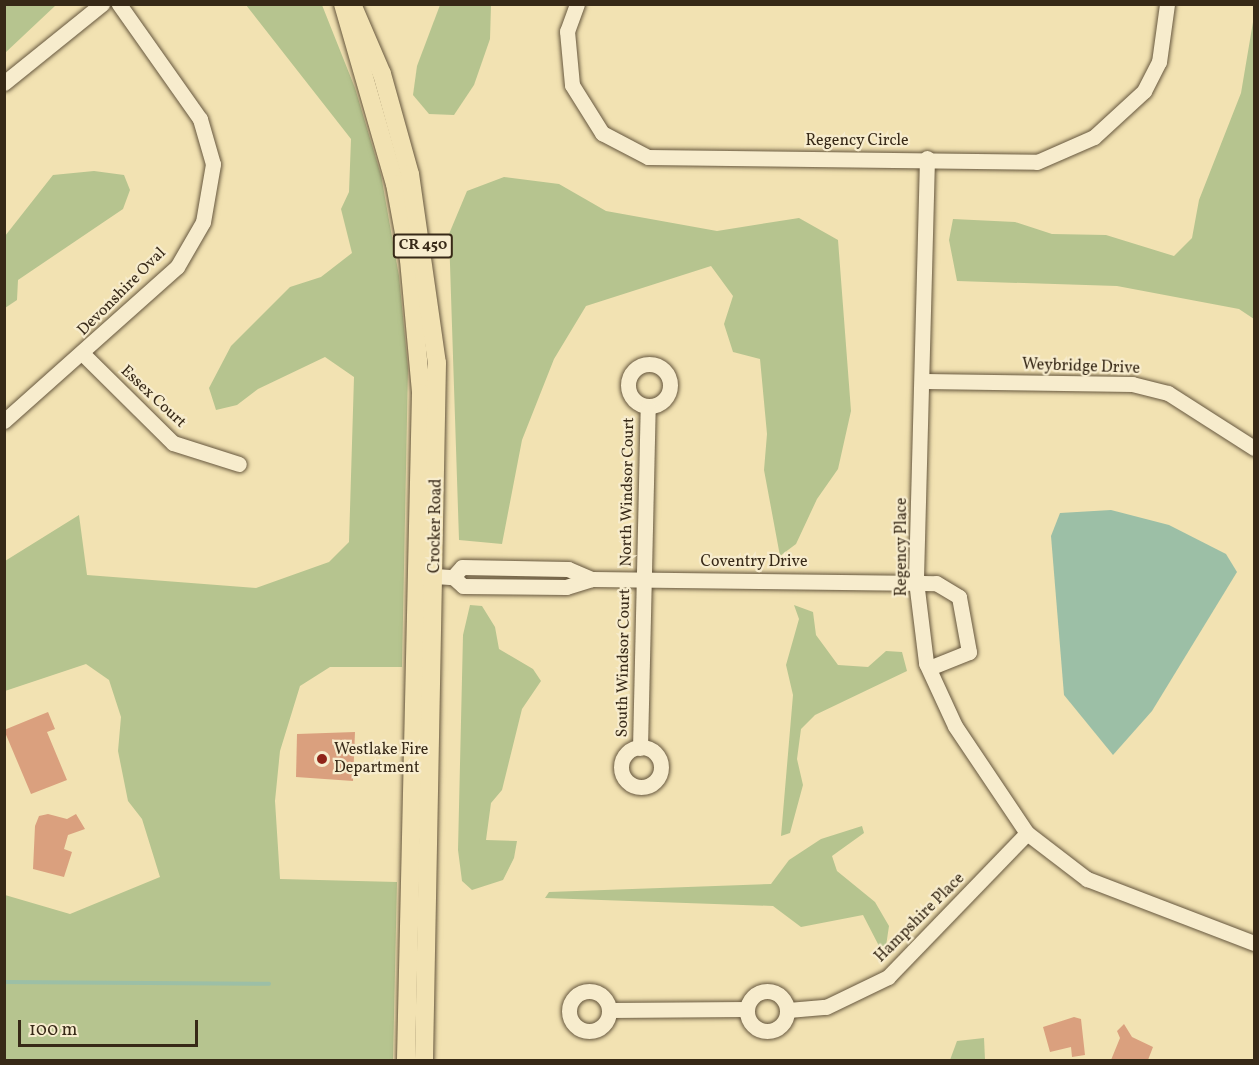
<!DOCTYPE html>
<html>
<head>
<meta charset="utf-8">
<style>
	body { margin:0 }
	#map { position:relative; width:1259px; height:1065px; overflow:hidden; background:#f2e2b2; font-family:Vollkorn,serif }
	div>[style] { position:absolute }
	.green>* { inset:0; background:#b6c48f }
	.water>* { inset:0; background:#9cbfa6 }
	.stream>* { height:4px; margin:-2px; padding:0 2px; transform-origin:2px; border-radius:2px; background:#9cbfa6 }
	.building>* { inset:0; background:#daa07e }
	.roads { filter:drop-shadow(0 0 2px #66573e) drop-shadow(0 0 2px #66573e) }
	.minor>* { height:15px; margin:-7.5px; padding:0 7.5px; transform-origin:7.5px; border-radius:7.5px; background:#f7eccd }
	.minor>.ring { margin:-7.5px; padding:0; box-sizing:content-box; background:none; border:15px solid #f7eccd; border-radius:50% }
	.major>* { height:18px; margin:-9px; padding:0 9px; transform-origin:9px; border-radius:9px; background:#f2e2b2 }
	.dots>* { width:16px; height:16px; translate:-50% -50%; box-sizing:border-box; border:3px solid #f7eccd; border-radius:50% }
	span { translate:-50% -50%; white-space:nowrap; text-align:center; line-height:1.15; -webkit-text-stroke:4.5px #f7eccd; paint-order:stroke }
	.shield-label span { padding:2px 4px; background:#f7eccd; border:2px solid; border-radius:4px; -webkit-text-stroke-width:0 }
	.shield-label { font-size:15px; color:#372917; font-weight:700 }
	.street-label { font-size:16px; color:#372917 }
	.poi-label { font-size:16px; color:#372917 }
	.left { translate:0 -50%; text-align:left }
	.frame { position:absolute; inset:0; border:6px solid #372917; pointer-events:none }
	.scale { position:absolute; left:18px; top:1020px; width:180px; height:27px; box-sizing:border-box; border:3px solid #372917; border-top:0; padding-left:8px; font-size:18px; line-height:21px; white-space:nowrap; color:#372917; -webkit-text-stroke:4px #f7eccd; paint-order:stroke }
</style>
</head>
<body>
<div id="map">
	<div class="green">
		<i style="clip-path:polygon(5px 4px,56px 4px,56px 5px,5px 53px)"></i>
		<i style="clip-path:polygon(246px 5px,322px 5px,355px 88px,381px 175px,399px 276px,408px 368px,402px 667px,330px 667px,300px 686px,280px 751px,275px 801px,280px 879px,397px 882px,393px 1060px,5px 1060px,5px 895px,70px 914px,160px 877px,142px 819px,128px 801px,118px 751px,121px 717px,109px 680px,86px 664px,5px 691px,5px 561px,79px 515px,87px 575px,256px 588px,329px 562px,349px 542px,354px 377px,325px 357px,258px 389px,237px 405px,216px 410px,209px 388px,231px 346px,290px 287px,321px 277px,352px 253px,341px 209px,349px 192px,351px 139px)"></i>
		<i style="clip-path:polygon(440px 5px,491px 5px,490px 39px,474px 85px,454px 115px,429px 114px,413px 95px,417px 66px)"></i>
		<i style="clip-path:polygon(1254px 16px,1254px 319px,1239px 309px,1117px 286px,957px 281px,949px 240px,953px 219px,1015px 222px,1052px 234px,1106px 235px,1174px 256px,1192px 238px,1199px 200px,1241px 93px)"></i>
		<i style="clip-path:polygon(94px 171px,124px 175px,130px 190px,123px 209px,18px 280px,17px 300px,5px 308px,5px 236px,53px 175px)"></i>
		<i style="clip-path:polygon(504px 177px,559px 184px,606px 211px,717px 231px,799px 218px,838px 240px,851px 411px,838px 469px,817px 499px,796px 544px,780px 556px,764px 470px,767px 434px,760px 359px,733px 352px,724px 324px,733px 296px,711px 266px,586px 306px,554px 359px,522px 440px,502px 544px,459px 540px,449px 234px,467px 191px)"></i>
		<i style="clip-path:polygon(470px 605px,482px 606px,495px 627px,499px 649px,533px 669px,541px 681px,522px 709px,502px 790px,491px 803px,486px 840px,517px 841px,514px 858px,503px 880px,472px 890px,462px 881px,458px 850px,463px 635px)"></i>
		<i style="clip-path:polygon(794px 605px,813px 612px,816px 635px,838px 665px,868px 667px,886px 651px,902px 652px,907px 671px,815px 715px,801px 729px,797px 759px,803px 785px,790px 833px,781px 836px,793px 695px,786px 665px,799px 619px)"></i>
		<i style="clip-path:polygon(862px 826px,864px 833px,832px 856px,837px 871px,875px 902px,889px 926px,886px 946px,879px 946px,863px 915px,801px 927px,773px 906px,545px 898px,549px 892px,771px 884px,789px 860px,821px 839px)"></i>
		<i style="clip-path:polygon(984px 1038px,985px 1060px,950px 1060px,957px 1041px)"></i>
	</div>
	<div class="water">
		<i style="clip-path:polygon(1111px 510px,1169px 525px,1226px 554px,1237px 572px,1152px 711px,1113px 755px,1064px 695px,1051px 536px,1060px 513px)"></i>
	</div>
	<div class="stream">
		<i style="left:4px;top:982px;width:265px;rotate:0.4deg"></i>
	</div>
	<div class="building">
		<i style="clip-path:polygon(48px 712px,55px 729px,47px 732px,67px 780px,31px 794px,4px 730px)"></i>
		<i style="clip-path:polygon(355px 732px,353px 781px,296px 777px,297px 734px)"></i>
		<i style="clip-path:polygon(48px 814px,67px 819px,76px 814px,85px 829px,68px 835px,64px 849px,72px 852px,64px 877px,33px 869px,35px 826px,39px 816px)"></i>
		<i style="clip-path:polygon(1074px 1017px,1081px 1019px,1085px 1055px,1072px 1057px,1071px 1047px,1050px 1052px,1043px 1027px)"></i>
		<i style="clip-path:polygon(1124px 1024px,1132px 1037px,1153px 1047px,1148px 1060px,1111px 1060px,1120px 1038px,1117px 1031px)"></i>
	</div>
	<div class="roads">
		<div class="minor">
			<i style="left:577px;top:4px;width:29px;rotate:110deg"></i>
			<i style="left:567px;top:31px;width:54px;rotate:84.7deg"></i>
			<i style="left:572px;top:85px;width:57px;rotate:58deg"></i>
			<i style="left:602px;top:133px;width:52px;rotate:27.6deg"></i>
			<i style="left:648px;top:157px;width:389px;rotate:0.7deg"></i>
			<i style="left:1037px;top:162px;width:62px;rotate:-23.7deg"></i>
			<i style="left:1094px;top:137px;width:68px;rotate:-42.6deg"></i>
			<i style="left:1144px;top:91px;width:33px;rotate:-63deg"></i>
			<i style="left:1159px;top:62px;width:59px;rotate:-82.1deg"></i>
			<i style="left:4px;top:83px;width:126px;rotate:-38.9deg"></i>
			<i style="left:927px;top:158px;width:423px;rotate:91.5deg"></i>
			<i style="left:916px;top:581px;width:83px;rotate:83deg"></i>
			<i style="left:926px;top:663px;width:69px;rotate:65.3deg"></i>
			<i style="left:955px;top:726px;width:129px;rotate:56.1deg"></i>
			<i style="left:1027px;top:833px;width:76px;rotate:37.5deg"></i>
			<i style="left:1087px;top:879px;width:179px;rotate:21deg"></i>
			<i style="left:84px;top:355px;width:125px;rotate:44.7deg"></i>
			<i style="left:173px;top:443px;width:69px;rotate:17.7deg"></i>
			<i class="ring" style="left:628px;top:364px;width:27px;height:27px"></i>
			<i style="left:925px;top:381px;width:207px;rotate:0.8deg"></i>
			<i style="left:1132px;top:384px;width:37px;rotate:14deg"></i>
			<i style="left:1168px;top:393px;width:102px;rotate:32.6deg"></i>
			<i style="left:4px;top:421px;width:232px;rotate:-41.7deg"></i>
			<i style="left:177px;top:267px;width:52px;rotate:-60deg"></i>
			<i style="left:203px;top:222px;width:59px;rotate:-80.2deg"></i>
			<i style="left:213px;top:164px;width:47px;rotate:-106.1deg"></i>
			<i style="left:200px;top:119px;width:141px;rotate:-125.2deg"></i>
			<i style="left:421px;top:575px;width:32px;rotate:4deg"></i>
			<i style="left:453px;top:577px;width:13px;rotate:42deg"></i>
			<i style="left:463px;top:586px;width:103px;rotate:0.6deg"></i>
			<i style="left:566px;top:587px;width:27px;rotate:-17deg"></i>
			<i style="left:592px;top:579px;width:344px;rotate:0.7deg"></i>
			<i style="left:936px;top:583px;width:27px;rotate:31deg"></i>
			<i style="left:959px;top:597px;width:56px;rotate:79.7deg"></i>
			<i style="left:969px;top:652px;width:43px;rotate:158.2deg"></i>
			<i style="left:453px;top:577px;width:13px;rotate:-48deg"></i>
			<i style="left:462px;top:567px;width:106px;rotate:1.1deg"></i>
			<i style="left:568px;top:569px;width:26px;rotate:23deg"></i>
			<i class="ring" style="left:621px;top:747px;width:25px;height:25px"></i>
			<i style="left:640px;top:748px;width:342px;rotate:-88.7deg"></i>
			<i class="ring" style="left:569px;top:991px;width:25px;height:25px"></i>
			<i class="ring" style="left:747px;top:991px;width:25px;height:25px"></i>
			<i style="left:609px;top:1010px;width:138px;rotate:-0.4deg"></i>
			<i style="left:788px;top:1010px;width:38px;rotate:-5deg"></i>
			<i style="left:826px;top:1007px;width:69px;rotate:-25.8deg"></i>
			<i style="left:888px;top:977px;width:200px;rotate:-46deg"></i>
		</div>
		<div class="major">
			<i style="left:343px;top:4px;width:187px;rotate:73.9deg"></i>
			<i style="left:395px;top:184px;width:77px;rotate:79.6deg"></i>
			<i style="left:409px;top:260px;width:134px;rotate:84.8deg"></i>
			<i style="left:421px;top:393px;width:667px;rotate:91.29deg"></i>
			<i style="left:352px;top:4px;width:76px;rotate:66.8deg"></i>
			<i style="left:382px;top:74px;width:104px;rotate:74.4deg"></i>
			<i style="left:410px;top:174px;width:191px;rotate:81.9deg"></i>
			<i style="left:437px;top:363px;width:697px;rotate:91.07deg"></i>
		</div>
	</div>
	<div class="dots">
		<i style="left:322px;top:759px;background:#8f2418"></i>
	</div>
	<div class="shield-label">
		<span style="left:423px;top:246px">CR 450</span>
	</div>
	<div class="street-label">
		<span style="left:857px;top:141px">Regency Circle</span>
		<span style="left:122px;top:292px;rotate:-45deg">Devonshire Oval</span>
		<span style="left:1081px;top:367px;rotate:2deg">Weybridge Drive</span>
		<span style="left:153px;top:397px;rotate:43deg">Essex Court</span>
		<span style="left:628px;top:492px;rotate:-89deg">North Windsor Court</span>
		<span style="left:436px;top:526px;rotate:-89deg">Crocker Road</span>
		<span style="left:902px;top:547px;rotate:-90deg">Regency Place</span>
		<span style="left:754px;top:562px">Coventry Drive</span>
		<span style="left:624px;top:663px;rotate:-89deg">South Windsor Court</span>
		<span style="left:920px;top:918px;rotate:-45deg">Hampshire Place</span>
	</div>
	<div class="poi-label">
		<span class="left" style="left:334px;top:759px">Westlake Fire<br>Department</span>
	</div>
	<div class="frame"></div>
	<div class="scale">100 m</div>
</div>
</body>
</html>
